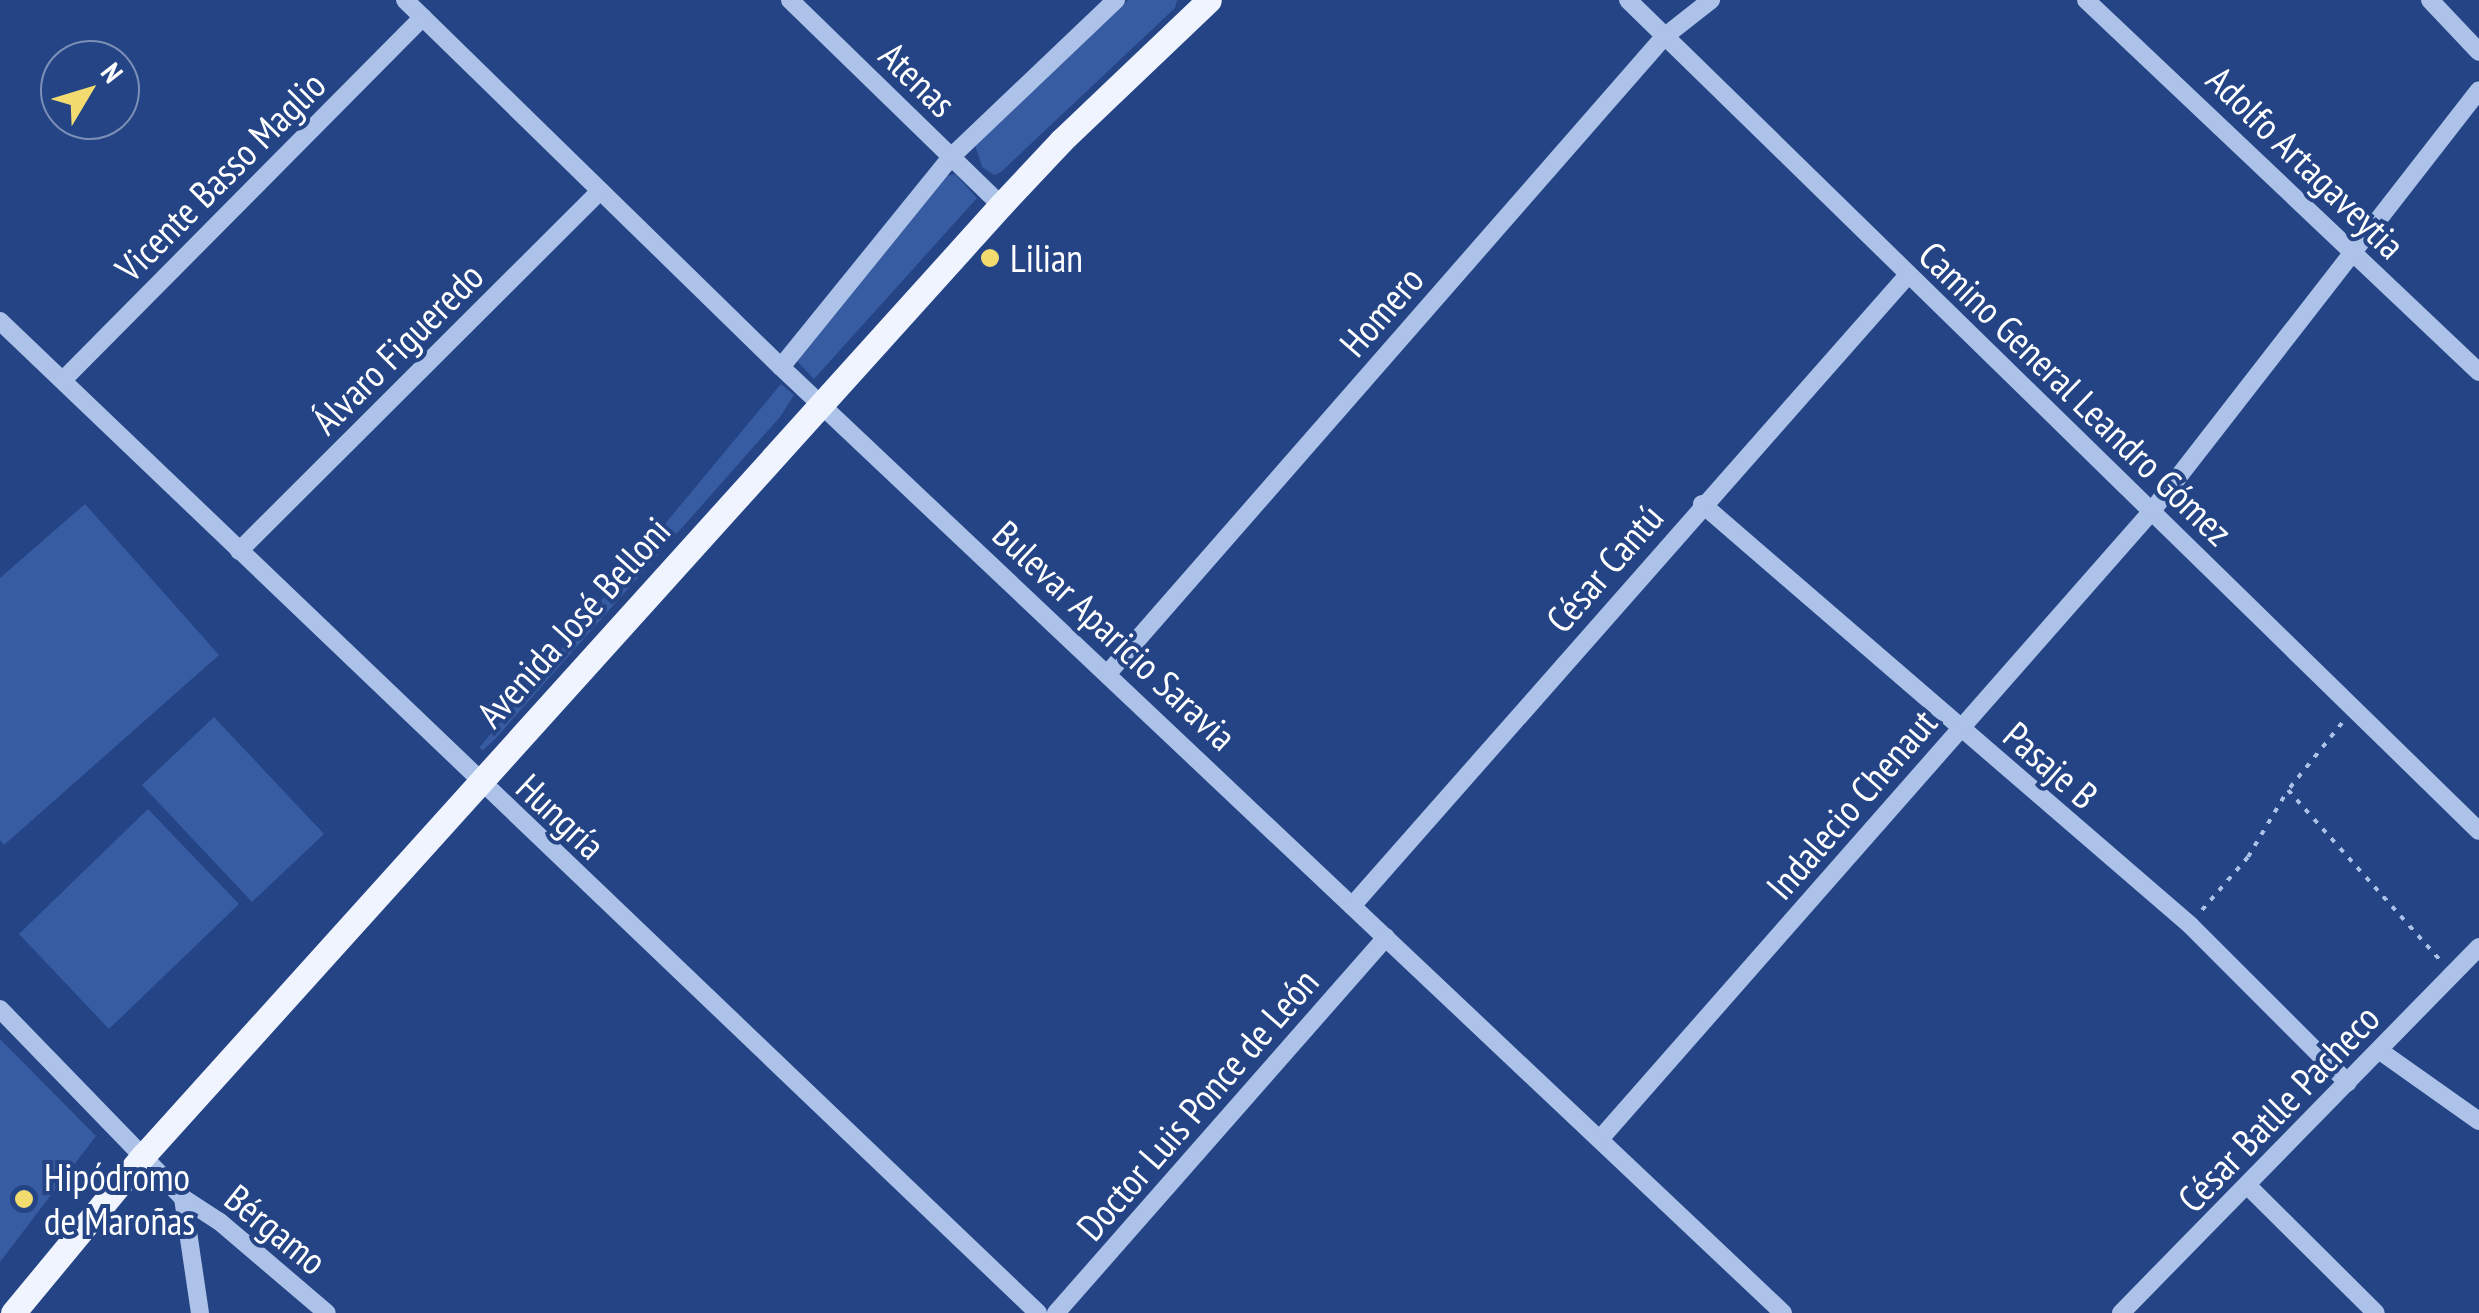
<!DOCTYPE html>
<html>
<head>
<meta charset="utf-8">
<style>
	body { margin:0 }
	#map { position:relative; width:2479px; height:1313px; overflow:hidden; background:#244485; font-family:"PT Sans Narrow",sans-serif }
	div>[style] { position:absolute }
	.green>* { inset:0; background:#385ca2 }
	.path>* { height:4px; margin-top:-2px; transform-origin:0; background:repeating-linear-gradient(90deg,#adc2e8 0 5px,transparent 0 13px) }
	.minor>* { height:18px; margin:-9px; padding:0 9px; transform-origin:9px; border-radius:9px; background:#adc2e8 }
	.major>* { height:25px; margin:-12.5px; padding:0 12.5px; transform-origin:12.5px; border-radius:12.5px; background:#f0f4fe }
	.dots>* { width:28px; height:28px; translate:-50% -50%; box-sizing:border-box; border:5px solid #244485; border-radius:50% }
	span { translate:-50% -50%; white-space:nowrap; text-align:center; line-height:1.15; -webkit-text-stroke:8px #244485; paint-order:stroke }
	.street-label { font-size:38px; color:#fff }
	.poi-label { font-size:38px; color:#fff }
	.left { translate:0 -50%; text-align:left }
	.north { position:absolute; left:40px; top:40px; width:100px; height:100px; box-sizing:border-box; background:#244485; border:2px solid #7c8fb6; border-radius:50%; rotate:52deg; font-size:28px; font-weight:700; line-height:40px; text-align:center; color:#fff }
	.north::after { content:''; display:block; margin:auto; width:35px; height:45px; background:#f3db70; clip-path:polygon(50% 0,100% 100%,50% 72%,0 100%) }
</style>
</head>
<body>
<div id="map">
	<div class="green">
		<i style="clip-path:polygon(1128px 0,1177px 0,1175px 8px,1001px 172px,994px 175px,982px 167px,975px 145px,982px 135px)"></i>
		<i style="clip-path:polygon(955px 174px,977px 198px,814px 379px,797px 361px,803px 349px,944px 177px)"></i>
		<i style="clip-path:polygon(781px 384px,794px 395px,780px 417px,495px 739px,483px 750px,479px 748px)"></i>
		<i style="clip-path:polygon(85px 504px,219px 655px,4px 845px,0 840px,0 578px)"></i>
		<i style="clip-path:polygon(214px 717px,324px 834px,252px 902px,142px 785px)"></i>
		<i style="clip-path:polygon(148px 809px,239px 904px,109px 1029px,19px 934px)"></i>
		<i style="clip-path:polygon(0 1039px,96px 1136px,0 1262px)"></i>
	</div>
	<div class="path">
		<i style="left:2342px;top:723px;width:86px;rotate:128.9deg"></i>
		<i style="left:2288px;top:790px;width:229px;rotate:48.2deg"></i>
		<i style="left:2202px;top:910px;width:70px;rotate:-49deg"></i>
		<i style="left:2248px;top:857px;width:78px;rotate:-59.2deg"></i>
	</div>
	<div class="minor">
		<i style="left:405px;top:0;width:525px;rotate:44.31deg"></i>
		<i style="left:781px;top:367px;width:1378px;rotate:43.35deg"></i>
		<i style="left:790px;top:0;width:294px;rotate:44.2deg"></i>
		<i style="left:1628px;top:0;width:1189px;rotate:44.32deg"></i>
		<i style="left:2086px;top:0;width:541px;rotate:43.43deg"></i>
		<i style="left:2430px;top:0;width:71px;rotate:46.7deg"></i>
		<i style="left:0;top:321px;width:1436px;rotate:43.7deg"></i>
		<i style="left:781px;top:367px;width:270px;rotate:-51deg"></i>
		<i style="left:951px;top:157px;width:228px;rotate:-43.6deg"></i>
		<i style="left:63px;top:380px;width:511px;rotate:-45.24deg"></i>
		<i style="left:1702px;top:504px;width:645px;rotate:40.78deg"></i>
		<i style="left:2190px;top:925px;width:223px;rotate:45deg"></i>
		<i style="left:239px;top:551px;width:510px;rotate:-44.92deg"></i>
		<i style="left:1109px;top:672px;width:843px;rotate:-48.85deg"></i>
		<i style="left:1664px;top:37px;width:60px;rotate:-38.2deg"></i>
		<i style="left:1352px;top:906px;width:841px;rotate:-48.62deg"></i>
		<i style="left:0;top:1009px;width:263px;rotate:45.9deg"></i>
		<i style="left:183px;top:1198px;width:44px;rotate:33deg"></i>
		<i style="left:220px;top:1222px;width:140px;rotate:40.4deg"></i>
		<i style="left:2380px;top:1051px;width:121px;rotate:35.3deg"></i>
		<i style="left:1600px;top:1139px;width:835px;rotate:-48.69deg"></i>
		<i style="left:2151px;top:512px;width:534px;rotate:-52.14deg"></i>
		<i style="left:2248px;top:1186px;width:180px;rotate:44.8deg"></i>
		<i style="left:183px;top:1198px;width:116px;rotate:81.6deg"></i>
		<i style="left:1056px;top:1313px;width:500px;rotate:-48.7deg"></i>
		<i style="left:2121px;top:1313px;width:512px;rotate:-45.63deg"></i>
	</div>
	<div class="major">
		<i style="left:13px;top:1313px;width:204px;rotate:-50.4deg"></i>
		<i style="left:143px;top:1156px;width:1281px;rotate:-47.94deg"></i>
		<i style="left:1001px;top:205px;width:88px;rotate:-46.8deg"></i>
		<i style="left:1061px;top:141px;width:204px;rotate:-43.6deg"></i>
	</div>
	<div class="dots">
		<i style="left:990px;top:258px;background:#f3db70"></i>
		<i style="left:24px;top:1199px;background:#f3db70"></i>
	</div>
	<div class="street-label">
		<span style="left:918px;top:79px;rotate:44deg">Atenas</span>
		<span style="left:2306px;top:162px;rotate:44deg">Adolfo Artagaveytia</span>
		<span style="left:220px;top:176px;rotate:-45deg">Vicente Basso Maglio</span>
		<span style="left:1381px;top:311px;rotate:-49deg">Homero</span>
		<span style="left:397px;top:348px;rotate:-45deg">Álvaro Figueredo</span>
		<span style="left:2076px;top:393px;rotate:44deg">Camino General Leandro Gómez</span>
		<span style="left:1604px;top:568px;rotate:-49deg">César Cantú</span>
		<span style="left:573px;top:622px;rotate:-48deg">Avenida José Belloni</span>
		<span style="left:1115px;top:635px;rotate:43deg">Bulevar Aparicio Saravia</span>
		<span style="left:2051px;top:765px;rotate:41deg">Pasaje B</span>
		<span style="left:1851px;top:804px;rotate:-49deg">Indalecio Chenaut</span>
		<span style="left:561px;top:816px;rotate:43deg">Hungría</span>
		<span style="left:1197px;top:1104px;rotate:-49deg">Doctor Luis Ponce de León</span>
		<span style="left:2278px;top:1108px;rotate:-46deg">César Batlle Pacheco</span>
		<span style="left:276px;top:1229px;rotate:39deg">Bérgamo</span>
	</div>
	<div class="poi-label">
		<span class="left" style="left:1010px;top:258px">Lilian</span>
		<span class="left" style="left:44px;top:1199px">Hipódromo<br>de Maroñas</span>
	</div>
	<div class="north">N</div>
</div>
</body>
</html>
